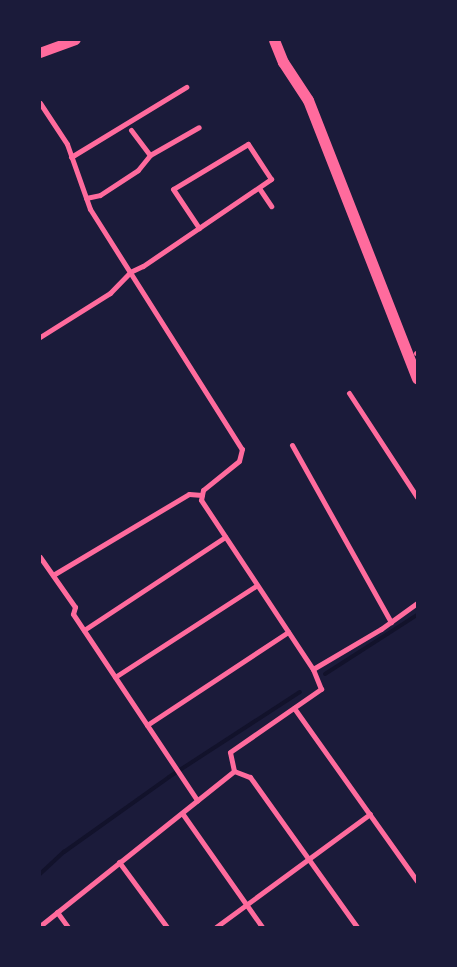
<!DOCTYPE html>
<html>
<head>
<meta charset="utf-8">
<style>
	body { margin:0 }
	#map { position:relative; width:457px; height:967px; overflow:hidden; background:#1b1b3a; font-family:"Fira Sans Condensed",sans-serif }
	div>[style] { position:absolute }
	.stream>* { height:4px; margin:-2px; padding:0 2px; transform-origin:2px; border-radius:2px; background:#12122b }
	.minor>* { height:5px; margin:-2.5px; padding:0 2.5px; transform-origin:2.5px; border-radius:2.5px; background:#ff6b9d }
	.secondary>* { height:10px; margin:-5px; padding:0 5px; transform-origin:5px; border-radius:5px; background:#ff6b9d }
	.primary>* { height:11px; margin:-5.5px; padding:0 5.5px; transform-origin:5.5px; border-radius:5.5px; background:#ff6b9d }
	span { translate:-50% -50%; white-space:nowrap; text-align:center; line-height:1.15; -webkit-text-stroke:4px #1b1b3a; paint-order:stroke }
	.frame { position:absolute; inset:0; border:41px solid #1b1b3a; pointer-events:none }
</style>
</head>
<body>
<div id="map">
	<div class="stream">
		<i style="left:325px;top:674px;width:109px;rotate:-32.7deg"></i>
		<i style="left:40px;top:874px;width:33px;rotate:-43deg"></i>
		<i style="left:64px;top:852px;width:129px;rotate:-35.5deg"></i>
		<i style="left:169px;top:777px;width:156px;rotate:-33deg"></i>
	</div>
	<div class="minor">
		<i style="left:40px;top:103px;width:49px;rotate:56.6deg"></i>
		<i style="left:67px;top:144px;width:69px;rotate:70.5deg"></i>
		<i style="left:90px;top:209px;width:284px;rotate:57.7deg"></i>
		<i style="left:242px;top:449px;width:12px;rotate:104deg"></i>
		<i style="left:239px;top:461px;width:46px;rotate:141.1deg"></i>
		<i style="left:203px;top:490px;width:10px;rotate:101deg"></i>
		<i style="left:201px;top:500px;width:203px;rotate:56.5deg"></i>
		<i style="left:313px;top:669px;width:79px;rotate:-30.5deg"></i>
		<i style="left:381px;top:629px;width:44px;rotate:-35.8deg"></i>
		<i style="left:131px;top:130px;width:31px;rotate:53deg"></i>
		<i style="left:71px;top:157px;width:135px;rotate:-31.3deg"></i>
		<i style="left:259px;top:188px;width:22px;rotate:56deg"></i>
		<i style="left:86px;top:198px;width:14px;rotate:-12deg"></i>
		<i style="left:100px;top:195px;width:45px;rotate:-33.3deg"></i>
		<i style="left:138px;top:170px;width:19px;rotate:-51deg"></i>
		<i style="left:150px;top:155px;width:56px;rotate:-29.7deg"></i>
		<i style="left:40px;top:337px;width:83px;rotate:-32.2deg"></i>
		<i style="left:110px;top:293px;width:29px;rotate:-46deg"></i>
		<i style="left:130px;top:272px;width:14px;rotate:-25deg"></i>
		<i style="left:143px;top:266px;width:155px;rotate:-34.2deg"></i>
		<i style="left:271px;top:179px;width:42px;rotate:-123.3deg"></i>
		<i style="left:248px;top:144px;width:87px;rotate:149deg"></i>
		<i style="left:173px;top:189px;width:47px;rotate:56.3deg"></i>
		<i style="left:416px;top:353px;width:1px"></i>
		<i style="left:349px;top:393px;width:124px;rotate:56.8deg"></i>
		<i style="left:292px;top:445px;width:203px;rotate:60.8deg"></i>
		<i style="left:40px;top:557px;width:61px;rotate:55deg"></i>
		<i style="left:75px;top:607px;width:7px;rotate:106deg"></i>
		<i style="left:73px;top:614px;width:224px;rotate:56.3deg"></i>
		<i style="left:53px;top:575px;width:158px;rotate:-30.8deg"></i>
		<i style="left:189px;top:494px;width:13px;rotate:4deg"></i>
		<i style="left:84px;top:630px;width:169px;rotate:-33.4deg"></i>
		<i style="left:115px;top:677px;width:169px;rotate:-32.9deg"></i>
		<i style="left:294px;top:708px;width:212px;rotate:54.6deg"></i>
		<i style="left:147px;top:725px;width:169px;rotate:-33.4deg"></i>
		<i style="left:234px;top:771px;width:17px;rotate:21deg"></i>
		<i style="left:250px;top:777px;width:184px;rotate:54.5deg"></i>
		<i style="left:182px;top:813px;width:139px;rotate:54.9deg"></i>
		<i style="left:119px;top:862px;width:81px;rotate:53.6deg"></i>
		<i style="left:57px;top:912px;width:19px;rotate:54deg"></i>
		<i style="left:40px;top:926px;width:248px;rotate:-38.6deg"></i>
		<i style="left:234px;top:771px;width:19px;rotate:-102deg"></i>
		<i style="left:230px;top:752px;width:111px;rotate:-34.7deg"></i>
		<i style="left:321px;top:689px;width:22px;rotate:-112deg"></i>
		<i style="left:216px;top:927px;width:191px;rotate:-36.3deg"></i>
	</div>
	<div class="secondary">
		<i style="left:40px;top:53px;width:38px;rotate:-20deg"></i>
	</div>
	<div class="primary">
		<i style="left:274px;top:40px;width:24px;rotate:68deg"></i>
		<i style="left:283px;top:62px;width:45px;rotate:56.7deg"></i>
		<i style="left:308px;top:100px;width:299px;rotate:68.6deg"></i>
	</div>
	<div class="frame"></div>
</div>
</body>
</html>
